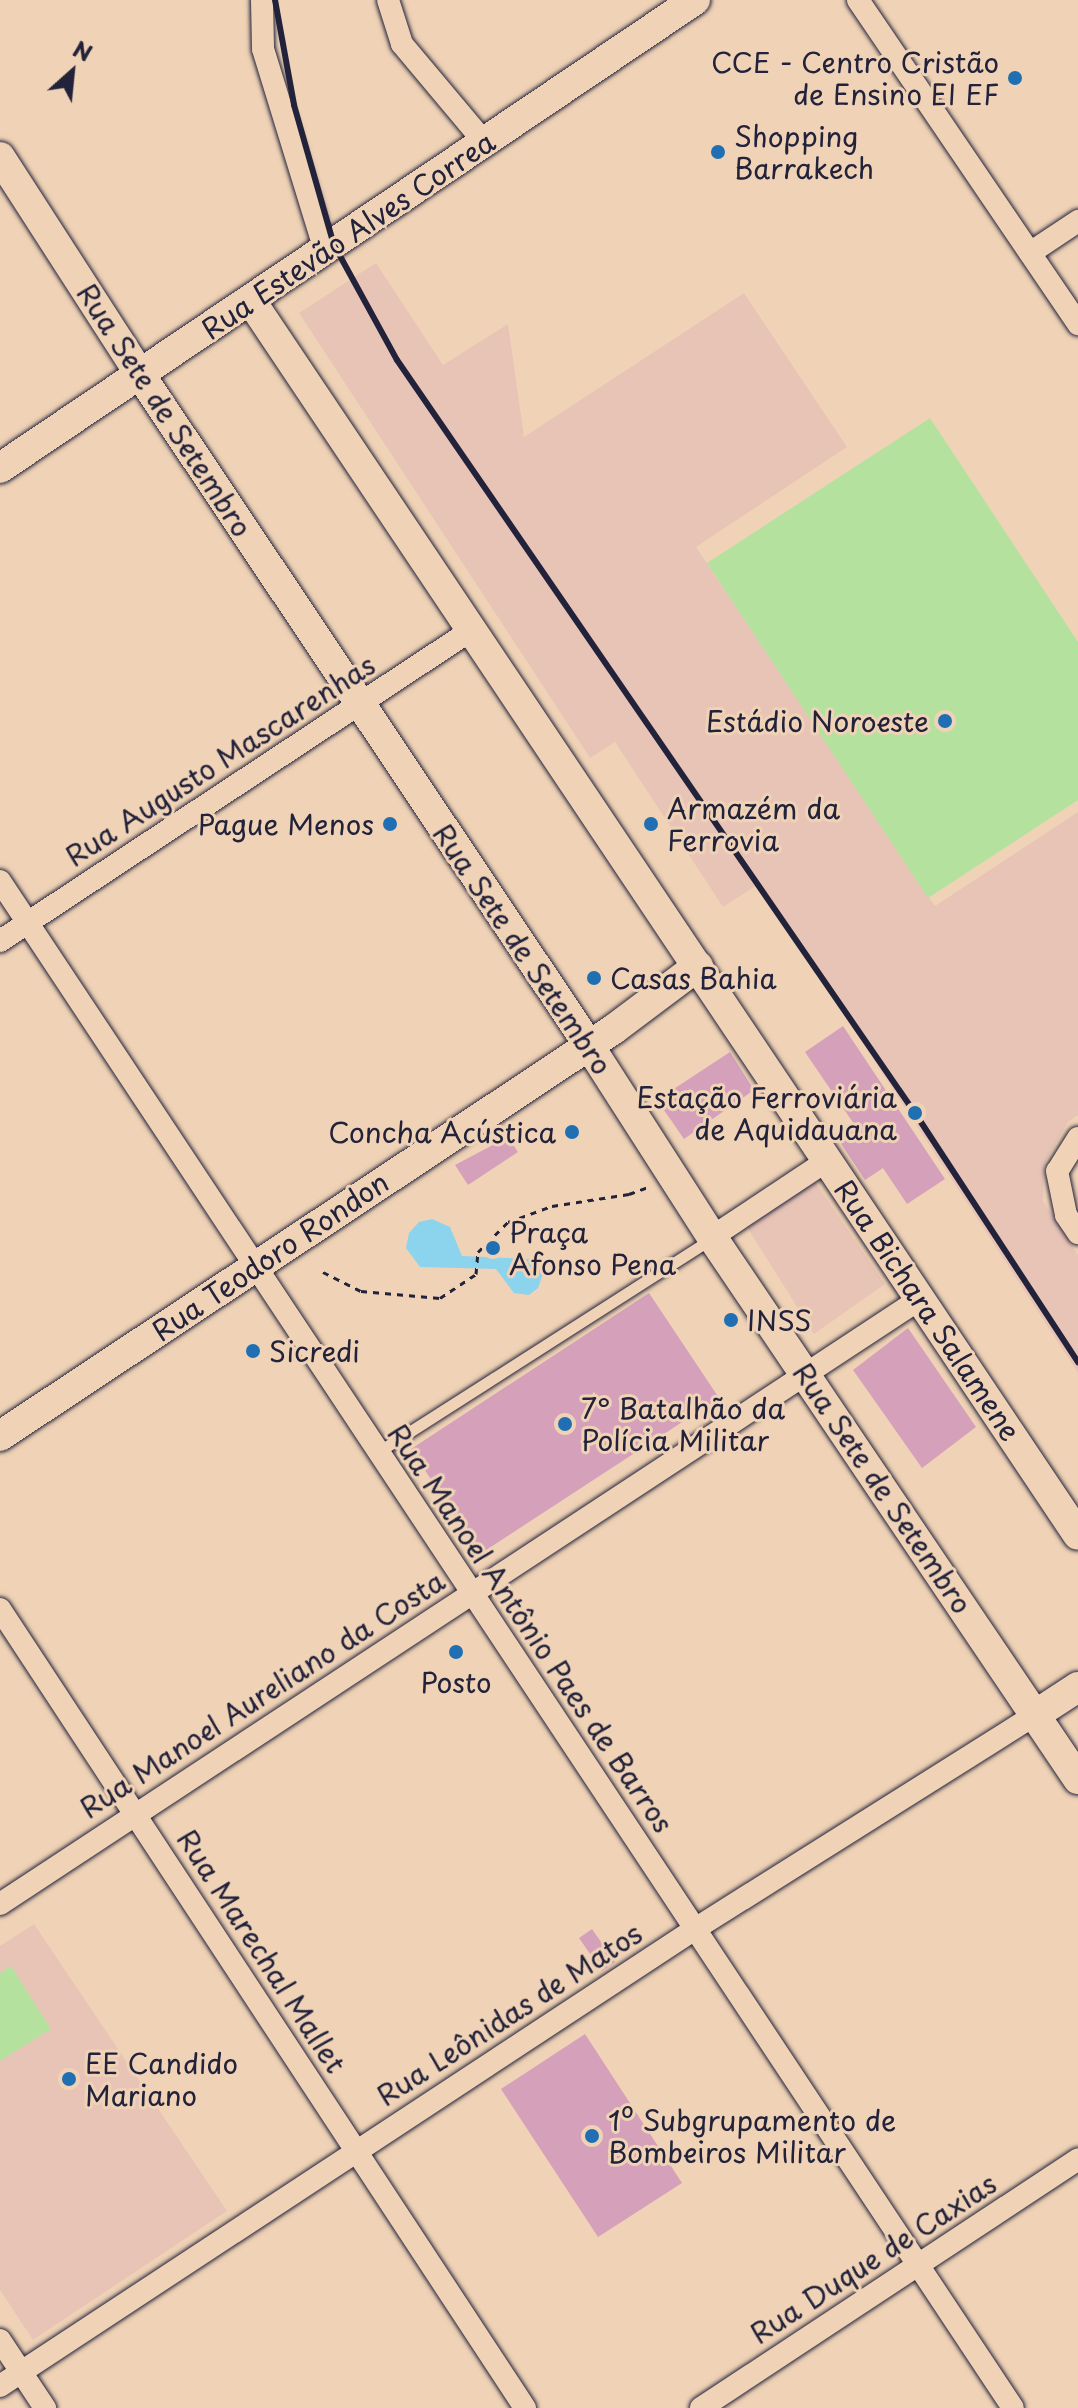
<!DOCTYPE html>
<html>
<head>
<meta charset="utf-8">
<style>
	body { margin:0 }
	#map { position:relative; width:1078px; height:2408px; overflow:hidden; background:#f0d3b6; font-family:"Playpen Sans",sans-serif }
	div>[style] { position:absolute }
	.built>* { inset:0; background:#e8c4b7 }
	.green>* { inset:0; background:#b5e19f }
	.water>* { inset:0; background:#8cd3ed }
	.building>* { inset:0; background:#d4a0ba }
	.path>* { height:3px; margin-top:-1.5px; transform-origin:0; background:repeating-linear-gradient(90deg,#22223b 0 6px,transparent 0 12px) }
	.roads { filter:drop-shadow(0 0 2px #22223b) drop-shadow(0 0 2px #22223b) }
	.lane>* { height:11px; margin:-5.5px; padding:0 5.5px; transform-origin:5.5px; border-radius:5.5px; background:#f0d3b6 }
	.street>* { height:22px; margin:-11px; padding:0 11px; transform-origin:11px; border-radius:11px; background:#f0d3b6 }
	.secondary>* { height:30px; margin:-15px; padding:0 15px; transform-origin:15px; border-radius:15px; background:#f0d3b6 }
	.rail>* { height:6px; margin:-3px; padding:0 3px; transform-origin:3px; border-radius:3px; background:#22223b }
	.dots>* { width:22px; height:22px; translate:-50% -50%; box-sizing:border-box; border:4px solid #f0d3b6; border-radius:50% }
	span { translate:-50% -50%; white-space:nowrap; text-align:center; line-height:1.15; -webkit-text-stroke:6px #f0d3b6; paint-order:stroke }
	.poi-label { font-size:28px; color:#22223b }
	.right { translate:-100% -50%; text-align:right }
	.left { translate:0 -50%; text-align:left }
	.street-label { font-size:28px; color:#22223b }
	.north { position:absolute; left:32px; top:32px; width:80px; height:80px; -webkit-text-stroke:6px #f0d3b6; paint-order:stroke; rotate:27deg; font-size:22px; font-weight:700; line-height:32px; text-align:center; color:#22223b }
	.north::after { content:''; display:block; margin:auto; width:28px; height:36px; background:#22223b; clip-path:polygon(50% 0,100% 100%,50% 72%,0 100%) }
</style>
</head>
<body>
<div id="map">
	<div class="built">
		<i style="clip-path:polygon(376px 263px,443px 365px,508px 324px,524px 437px,744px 293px,847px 447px,696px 547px,935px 906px,1078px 812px,1078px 1115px,1068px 1122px,1044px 1164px,1043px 1201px,1078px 1255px,1078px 1373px,759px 884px,723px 907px,615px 742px,590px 758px,299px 313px)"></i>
		<i style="clip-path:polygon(815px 1182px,885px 1284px,814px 1334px,747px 1227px)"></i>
		<i style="clip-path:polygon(34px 1924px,227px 2211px,33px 2340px,0 2290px,0 1946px)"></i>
	</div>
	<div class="green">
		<i style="clip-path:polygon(930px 418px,1078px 642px,1078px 800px,928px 898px,707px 563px)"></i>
		<i style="clip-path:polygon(11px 1966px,51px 2029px,0 2061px,0 1973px)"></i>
	</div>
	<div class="water">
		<i style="clip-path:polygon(432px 1219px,450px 1227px,462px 1256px,531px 1259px,543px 1274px,538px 1288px,529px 1295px,514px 1293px,496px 1269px,420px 1267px,406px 1248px,409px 1233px,419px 1222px)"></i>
	</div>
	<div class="building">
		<i style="clip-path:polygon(843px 1026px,945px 1179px,907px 1204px,883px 1168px,865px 1180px,836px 1136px,854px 1124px,805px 1052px)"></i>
		<i style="clip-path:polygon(730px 1052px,754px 1090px,684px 1139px,657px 1100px)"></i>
		<i style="clip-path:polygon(508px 1137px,518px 1152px,468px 1185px,455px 1165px)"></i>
		<i style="clip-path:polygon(649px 1293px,719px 1398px,480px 1554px,411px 1449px)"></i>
		<i style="clip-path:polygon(908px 1328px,976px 1427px,922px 1468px,853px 1370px)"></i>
		<i style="clip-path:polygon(592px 1929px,615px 1962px,602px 1971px,579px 1938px)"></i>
		<i style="clip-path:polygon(585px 2034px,682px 2183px,598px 2237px,501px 2089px)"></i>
	</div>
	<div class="path">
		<i style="left:323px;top:1272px;width:42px;rotate:26.6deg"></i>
		<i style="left:361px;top:1291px;width:79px;rotate:5.1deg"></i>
		<i style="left:440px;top:1298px;width:43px;rotate:-33.7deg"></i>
		<i style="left:476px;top:1274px;width:22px;rotate:-85deg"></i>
		<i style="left:478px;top:1252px;width:42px;rotate:-45deg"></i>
		<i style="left:508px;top:1222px;width:47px;rotate:-20deg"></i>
		<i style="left:552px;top:1206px;width:78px;rotate:-8.9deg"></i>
		<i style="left:629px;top:1194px;width:23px;rotate:-20deg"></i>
	</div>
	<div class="roads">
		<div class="lane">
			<i style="left:378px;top:1452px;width:397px;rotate:-32.6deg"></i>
		</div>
		<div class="street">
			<i style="left:262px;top:0;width:49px;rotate:88.8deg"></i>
			<i style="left:263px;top:49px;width:211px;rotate:72.9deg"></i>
			<i style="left:388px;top:0;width:46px;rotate:72.3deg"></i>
			<i style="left:402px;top:44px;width:129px;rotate:50deg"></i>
			<i style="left:858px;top:0;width:392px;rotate:55.8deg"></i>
			<i style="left:1030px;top:253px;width:58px;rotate:-33.7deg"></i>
			<i style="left:0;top:881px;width:1832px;rotate:56.44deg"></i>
			<i style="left:0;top:941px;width:567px;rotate:-33.41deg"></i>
			<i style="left:1078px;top:1138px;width:39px;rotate:122deg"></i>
			<i style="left:1057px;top:1171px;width:45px;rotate:78.4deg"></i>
			<i style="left:1066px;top:1215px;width:22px;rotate:56deg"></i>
			<i style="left:712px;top:1237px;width:139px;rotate:-33.6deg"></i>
			<i style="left:0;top:1609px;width:956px;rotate:56.69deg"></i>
			<i style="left:0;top:1904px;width:1101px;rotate:-33.33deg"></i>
			<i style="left:0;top:2340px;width:82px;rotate:56.5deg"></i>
			<i style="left:0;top:2386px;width:832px;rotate:-33.33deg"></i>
			<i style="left:695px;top:1929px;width:402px;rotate:-32.2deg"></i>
			<i style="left:701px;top:2408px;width:452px;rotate:-33.4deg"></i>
		</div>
		<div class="secondary">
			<i style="left:0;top:157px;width:260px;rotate:57.2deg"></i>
			<i style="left:141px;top:376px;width:804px;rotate:56.21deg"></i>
			<i style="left:588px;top:1044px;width:229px;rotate:57.3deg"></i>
			<i style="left:712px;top:1237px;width:654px;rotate:55.97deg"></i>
			<i style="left:251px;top:301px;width:1485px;rotate:56.17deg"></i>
			<i style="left:0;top:468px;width:838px;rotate:-33.96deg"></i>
			<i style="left:0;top:1436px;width:737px;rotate:-33.54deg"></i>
			<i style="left:614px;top:1029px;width:105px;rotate:-36.9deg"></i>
			<i style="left:1035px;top:1715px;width:51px;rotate:-33.1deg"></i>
		</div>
	</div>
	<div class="rail">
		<i style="left:275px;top:0;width:107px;rotate:79.7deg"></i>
		<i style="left:294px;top:105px;width:146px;rotate:74.1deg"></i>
		<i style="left:334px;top:245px;width:131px;rotate:61.3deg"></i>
		<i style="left:397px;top:360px;width:914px;rotate:55.48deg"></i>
		<i style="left:915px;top:1113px;width:298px;rotate:56.8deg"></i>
	</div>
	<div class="dots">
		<i style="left:1015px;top:78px;background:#1f6fb2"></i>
		<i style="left:718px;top:152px;background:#1f6fb2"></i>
		<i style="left:945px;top:721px;background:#1f6fb2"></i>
		<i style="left:390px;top:824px;background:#1f6fb2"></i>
		<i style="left:651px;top:824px;background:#1f6fb2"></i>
		<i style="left:594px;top:978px;background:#1f6fb2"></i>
		<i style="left:915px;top:1113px;background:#1f6fb2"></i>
		<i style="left:572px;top:1132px;background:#1f6fb2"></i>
		<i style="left:493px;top:1248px;background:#1f6fb2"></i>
		<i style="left:731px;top:1320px;background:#1f6fb2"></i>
		<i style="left:253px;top:1351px;background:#1f6fb2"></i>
		<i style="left:565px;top:1424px;background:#1f6fb2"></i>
		<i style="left:456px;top:1652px;background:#1f6fb2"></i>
		<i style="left:69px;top:2079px;background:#1f6fb2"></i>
		<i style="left:592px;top:2136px;background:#1f6fb2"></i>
	</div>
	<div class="poi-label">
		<span class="right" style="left:999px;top:78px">CCE - Centro Cristão<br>de Ensino EI EF</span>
		<span class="left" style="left:734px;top:152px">Shopping<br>Barrakech</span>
		<span class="right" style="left:929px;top:721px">Estádio Noroeste</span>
		<span class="left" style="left:667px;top:824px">Armazém da<br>Ferrovia</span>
		<span class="right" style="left:374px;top:824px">Pague Menos</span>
		<span class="left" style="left:610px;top:978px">Casas Bahia</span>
		<span class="right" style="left:897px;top:1113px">Estação Ferroviária<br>de Aquidauana</span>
		<span class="right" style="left:556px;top:1132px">Concha Acústica</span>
		<span class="left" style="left:509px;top:1248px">Praça<br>Afonso Pena</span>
		<span class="left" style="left:747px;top:1320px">INSS</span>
		<span class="left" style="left:269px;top:1351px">Sicredi</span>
		<span class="left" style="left:581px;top:1424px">7° Batalhão da<br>Polícia Militar</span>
		<span style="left:456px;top:1682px">Posto</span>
		<span class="left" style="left:85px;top:2079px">EE Candido<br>Mariano</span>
		<span class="left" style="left:608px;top:2136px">1º Subgrupamento de<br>Bombeiros Militar</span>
	</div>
	<div class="street-label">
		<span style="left:348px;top:235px;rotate:-34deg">Rua Estevão Alves Correa</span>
		<span style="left:165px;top:410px;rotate:57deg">Rua Sete de Setembro</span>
		<span style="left:220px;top:760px;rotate:-33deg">Rua Augusto Mascarenhas</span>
		<span style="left:523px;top:949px;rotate:56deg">Rua Sete de Setembro</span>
		<span style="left:270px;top:1256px;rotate:-34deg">Rua Teodoro Rondon</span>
		<span style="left:928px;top:1310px;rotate:56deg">Rua Bichara Salamene</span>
		<span style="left:883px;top:1488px;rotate:56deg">Rua Sete de Setembro</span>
		<span style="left:531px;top:1628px;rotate:56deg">Rua Manoel Antônio Paes de Barros</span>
		<span style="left:262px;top:1694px;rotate:-33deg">Rua Manoel Aureliano da Costa</span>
		<span style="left:262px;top:1951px;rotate:57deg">Rua Marechal Mallet</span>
		<span style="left:509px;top:2014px;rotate:-33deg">Rua Leônidas de Matos</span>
		<span style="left:873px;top:2258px;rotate:-33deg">Rua Duque de Caxias</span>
	</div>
	<div class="north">N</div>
</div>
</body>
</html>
